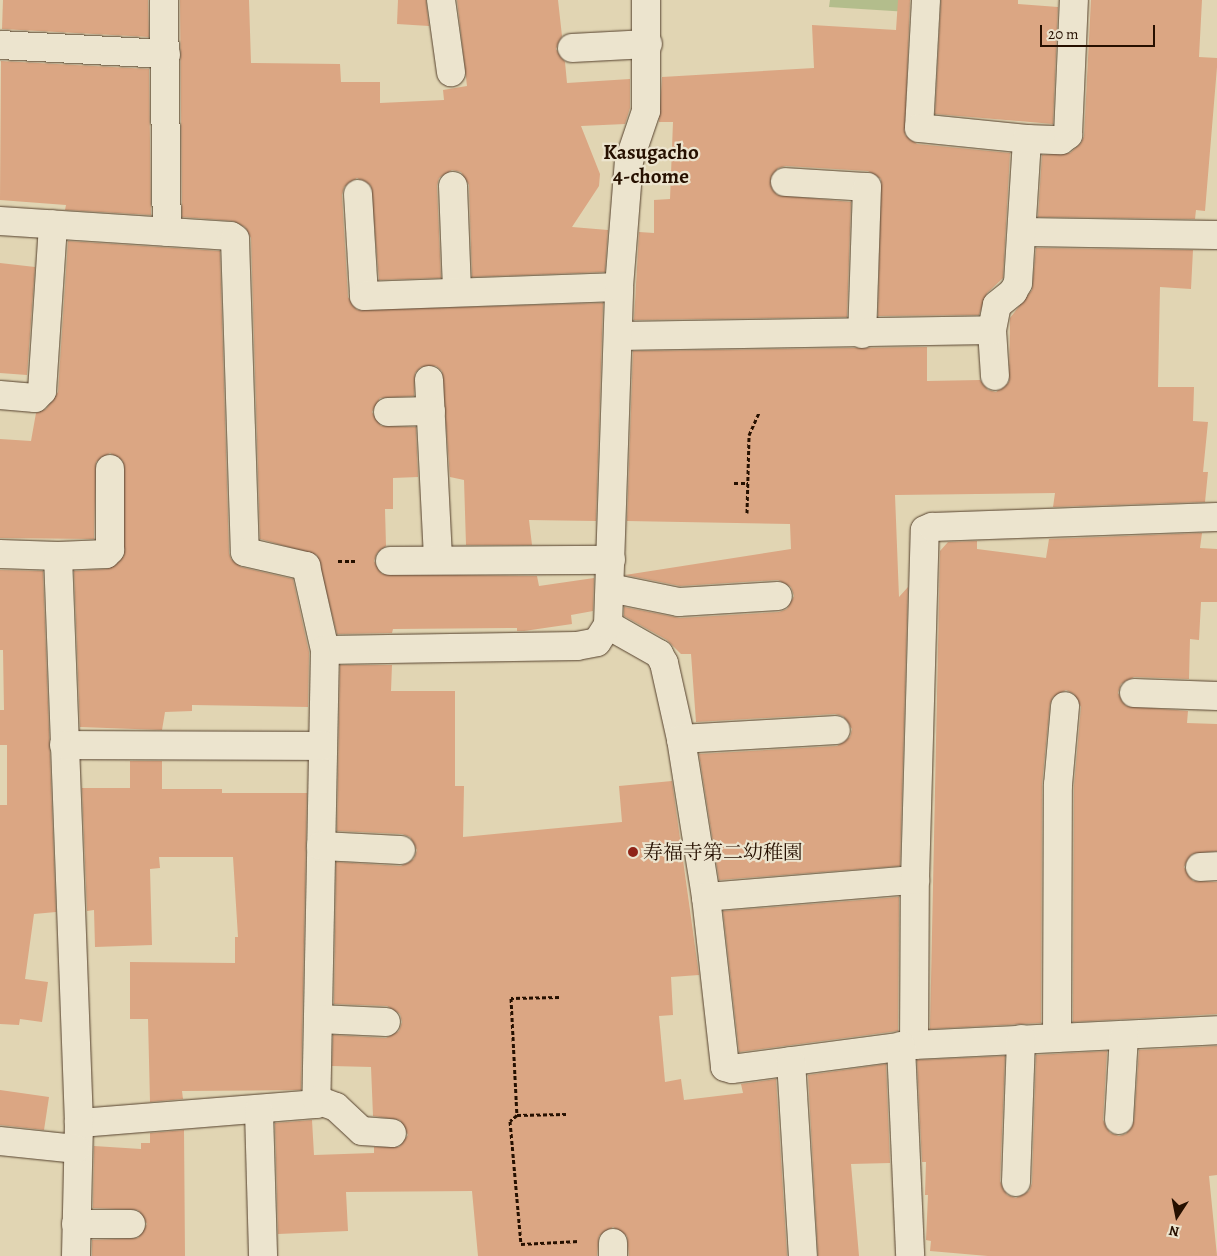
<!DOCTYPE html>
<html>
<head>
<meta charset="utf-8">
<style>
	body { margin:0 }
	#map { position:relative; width:1217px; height:1256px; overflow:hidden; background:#e1d5b3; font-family:Alegreya,"Noto Serif JP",serif }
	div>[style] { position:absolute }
	.green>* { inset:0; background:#b3bd8c }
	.building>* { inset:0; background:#dba683 }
	.path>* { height:3px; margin-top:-1.5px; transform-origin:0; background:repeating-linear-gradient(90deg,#261000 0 4px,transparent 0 6.5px) }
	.roads { filter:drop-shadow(0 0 1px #55412d) drop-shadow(0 0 1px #55412d) }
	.minor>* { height:28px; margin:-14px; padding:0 14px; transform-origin:14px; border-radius:14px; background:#ece4ce }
	.dots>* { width:14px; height:14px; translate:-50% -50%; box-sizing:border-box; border:2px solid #ece4ce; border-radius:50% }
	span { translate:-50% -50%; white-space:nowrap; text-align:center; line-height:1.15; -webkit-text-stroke:4.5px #ece4ce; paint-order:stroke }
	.poi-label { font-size:20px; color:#261000 }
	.left { translate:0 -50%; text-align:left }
	.neighbourhood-label { font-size:21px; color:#261000; font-weight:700 }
	.north { position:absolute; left:1152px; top:1191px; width:50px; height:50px; -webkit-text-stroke:4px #ece4ce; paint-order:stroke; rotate:191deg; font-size:14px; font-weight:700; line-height:20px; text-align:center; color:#261000 }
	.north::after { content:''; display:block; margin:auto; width:18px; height:22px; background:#261000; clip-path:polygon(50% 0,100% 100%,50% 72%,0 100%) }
	.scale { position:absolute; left:1040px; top:25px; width:115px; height:22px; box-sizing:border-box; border:2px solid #261000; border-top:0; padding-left:6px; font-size:15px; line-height:18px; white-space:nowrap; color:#261000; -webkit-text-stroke:4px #ece4ce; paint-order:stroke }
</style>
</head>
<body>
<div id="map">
	<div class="green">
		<i style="clip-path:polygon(830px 0,909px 0,909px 12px,829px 7px)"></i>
	</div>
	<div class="building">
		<i style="clip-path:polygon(3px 0,148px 0,149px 37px,2px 29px)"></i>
		<i style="clip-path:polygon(180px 0,249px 0,251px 63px,340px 64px,341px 82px,380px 82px,380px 103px,444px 100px,443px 90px,467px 86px,457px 0,558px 0,562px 36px,556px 49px,565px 62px,567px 83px,630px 79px,630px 108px,625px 124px,581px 126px,600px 174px,599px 186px,572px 227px,608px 230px,605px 272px,472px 277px,469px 185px,461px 172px,452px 170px,439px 178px,437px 186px,441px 278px,379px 280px,371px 186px,357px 178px,344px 187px,342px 195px,348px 297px,357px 310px,603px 303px,596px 521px,529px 520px,532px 545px,466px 545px,464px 480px,450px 477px,442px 371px,436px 366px,421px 367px,415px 373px,414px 396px,380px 398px,372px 412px,381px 426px,416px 427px,418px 477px,393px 478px,393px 509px,385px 509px,386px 546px,377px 553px,374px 561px,382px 574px,537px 576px,539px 586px,594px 578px,593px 611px,571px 615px,572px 624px,524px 631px,517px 631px,517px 628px,393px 629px,392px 633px,337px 634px,317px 555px,260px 539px,251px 238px,245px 227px,233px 221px,182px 217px)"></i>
		<i style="clip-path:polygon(398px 0,426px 0,429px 26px,397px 24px)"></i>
		<i style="clip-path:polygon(898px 0,910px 0,905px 135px,917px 144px,1010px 153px,1003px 278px,987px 293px,979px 315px,878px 316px,881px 179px,868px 171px,786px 166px,778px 168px,770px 181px,777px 195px,851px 202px,847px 317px,634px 320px,639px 232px,654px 233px,654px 200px,670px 199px,673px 122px,659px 122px,662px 77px,814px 68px,812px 25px,896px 30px)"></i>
		<i style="clip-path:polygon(941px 0,1018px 0,1018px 4px,1058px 7px,1053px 124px,935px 114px)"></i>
		<i style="clip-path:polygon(1091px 0,1202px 0,1199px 57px,1217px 58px,1217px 67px,1205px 211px,1196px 210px,1195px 219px,1038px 217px,1042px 155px,1070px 153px,1081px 143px,1084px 136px)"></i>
		<i style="clip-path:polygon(1px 61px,149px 69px,151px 215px,65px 210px,66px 205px,0 200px)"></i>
		<i style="clip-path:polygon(68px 241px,220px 251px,229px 553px,231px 559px,241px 567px,293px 579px,309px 652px,308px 707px,192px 705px,192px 711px,165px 712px,162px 730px,80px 727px,74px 571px,107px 569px,124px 556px,123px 461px,110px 453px,96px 462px,94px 539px,0 538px,0 439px,31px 441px,36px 413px,46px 409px,58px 392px)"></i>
		<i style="clip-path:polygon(1036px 248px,1193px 250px,1191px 289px,1160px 287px,1158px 387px,1194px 387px,1193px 421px,1208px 422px,1203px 472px,1208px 472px,1205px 502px,1053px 507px,1055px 493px,895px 495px,899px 597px,908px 587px,900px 866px,719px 880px,699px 754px,837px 746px,850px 737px,852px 729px,843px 716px,835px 714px,696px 722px,691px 654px,681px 654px,667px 640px,624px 616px,624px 607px,680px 618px,779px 612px,787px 609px,794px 596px,791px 587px,778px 580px,680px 586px,625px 575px,791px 549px,790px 524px,627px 521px,633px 351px,927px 347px,927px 381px,980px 380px,988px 390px,996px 392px,1009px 382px,1010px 318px,1032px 290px)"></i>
		<i style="clip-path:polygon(0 263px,35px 267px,27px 375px,0 373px)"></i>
		<i style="clip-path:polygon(1202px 533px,1200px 548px,1217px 549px,1217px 602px,1201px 602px,1199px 640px,1190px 639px,1189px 679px,1134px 677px,1121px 684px,1118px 693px,1126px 706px,1188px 711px,1187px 723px,1217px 724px,1217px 851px,1192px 854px,1184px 867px,1193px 881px,1217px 882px,1217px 1014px,1073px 1022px,1074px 786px,1081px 707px,1074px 694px,1066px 690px,1053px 697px,1050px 704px,1042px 784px,1041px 1023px,930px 1029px,940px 551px,948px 542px,977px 541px,977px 549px,1046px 558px,1049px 539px)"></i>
		<i style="clip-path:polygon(0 570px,43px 571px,56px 912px,34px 914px,25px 979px,48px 982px,42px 1022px,20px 1019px,19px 1025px,0 1024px,0 805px,7px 805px,7px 745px,0 745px,0 710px,4px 710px,3px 650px,0 650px)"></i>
		<i style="clip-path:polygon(340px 665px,392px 665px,391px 691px,455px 691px,455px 786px,464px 786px,463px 837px,622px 822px,619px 786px,672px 781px,699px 975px,671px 977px,673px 1015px,659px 1016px,665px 1082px,681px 1079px,684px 1100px,743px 1093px,741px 1084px,776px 1079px,787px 1256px,629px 1256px,627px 1236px,613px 1227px,599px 1236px,597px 1256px,478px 1256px,472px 1191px,346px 1192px,348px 1231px,278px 1234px,275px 1123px,312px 1120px,314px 1155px,374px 1153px,374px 1147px,399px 1147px,408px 1135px,400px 1120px,373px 1116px,371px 1067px,332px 1066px,333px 1035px,386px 1038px,399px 1031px,402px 1022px,400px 1014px,387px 1006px,334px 1004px,336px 862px,401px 866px,414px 859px,417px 850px,410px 837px,402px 834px,337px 831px)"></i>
		<i style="clip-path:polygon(130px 761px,162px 761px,162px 789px,222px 789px,222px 793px,307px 793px,301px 1090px,182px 1091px,183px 1099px,150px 1102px,148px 1019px,130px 1019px,130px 962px,235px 963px,235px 937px,238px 937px,233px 857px,159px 857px,160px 868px,150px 869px,152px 945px,95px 947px,94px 910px,87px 911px,82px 788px,130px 788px)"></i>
		<i style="clip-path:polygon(899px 897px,898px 1031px,739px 1052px,723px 911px)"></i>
		<i style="clip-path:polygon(1217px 1046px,1217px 1175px,1209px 1176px,1217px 1256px,988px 1256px,930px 1251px,931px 1241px,926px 1240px,928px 1195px,925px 1195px,926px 1162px,922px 1162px,917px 1060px,1005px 1056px,1000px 1181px,1007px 1195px,1016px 1198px,1029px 1191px,1032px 1183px,1036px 1055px,1107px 1051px,1103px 1120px,1110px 1133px,1119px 1136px,1126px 1134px,1134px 1121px,1139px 1050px)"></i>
		<i style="clip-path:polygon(886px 1064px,890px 1163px,851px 1164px,859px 1256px,818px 1256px,808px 1075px)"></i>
		<i style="clip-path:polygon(0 1090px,49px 1097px,44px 1130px,0 1125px)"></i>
		<i style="clip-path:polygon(184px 1130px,185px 1256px,92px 1256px,92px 1240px,138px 1238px,147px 1224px,138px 1210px,93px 1208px,94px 1146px,141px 1149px,141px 1143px,150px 1143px,150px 1133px)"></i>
	</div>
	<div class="path">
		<i style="left:734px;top:483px;width:14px"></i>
		<i style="left:747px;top:513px;width:78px;rotate:-88.5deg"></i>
		<i style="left:749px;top:435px;width:24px;rotate:-66deg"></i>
		<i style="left:338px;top:561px;width:19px"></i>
		<i style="left:559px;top:997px;width:48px;rotate:178.8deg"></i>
		<i style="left:511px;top:998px;width:117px;rotate:87.1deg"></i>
		<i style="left:517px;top:1115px;width:9px;rotate:139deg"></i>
		<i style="left:510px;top:1121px;width:123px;rotate:84.9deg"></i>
		<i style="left:521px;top:1244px;width:58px;rotate:-3deg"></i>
		<i style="left:517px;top:1115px;width:49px;rotate:-1.2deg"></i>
	</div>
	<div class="roads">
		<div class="minor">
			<i style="left:164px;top:0;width:232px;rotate:89.3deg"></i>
			<i style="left:441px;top:0;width:73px;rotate:82.1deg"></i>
			<i style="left:926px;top:0;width:128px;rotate:93.1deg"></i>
			<i style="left:919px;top:128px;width:109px;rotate:5.8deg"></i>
			<i style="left:0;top:45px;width:166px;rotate:3.1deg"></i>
			<i style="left:572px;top:48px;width:76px;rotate:-3deg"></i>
			<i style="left:785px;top:182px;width:82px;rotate:3.5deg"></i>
			<i style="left:867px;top:187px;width:147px;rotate:91.9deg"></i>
			<i style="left:453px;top:186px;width:106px;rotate:87.8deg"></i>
			<i style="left:358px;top:194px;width:102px;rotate:86.6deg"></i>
			<i style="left:364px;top:296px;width:255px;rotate:-2deg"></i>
			<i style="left:0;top:221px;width:231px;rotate:3.7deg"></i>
			<i style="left:231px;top:236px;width:5px;rotate:37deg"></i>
			<i style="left:235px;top:239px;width:313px;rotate:88.2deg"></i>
			<i style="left:245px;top:552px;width:63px;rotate:12.9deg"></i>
			<i style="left:306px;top:566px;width:86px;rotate:77.3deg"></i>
			<i style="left:325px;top:650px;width:454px;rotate:91.1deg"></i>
			<i style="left:316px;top:1104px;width:238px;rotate:175.4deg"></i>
			<i style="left:1023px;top:232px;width:194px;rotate:0.9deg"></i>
			<i style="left:992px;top:330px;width:46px;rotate:86.3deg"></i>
			<i style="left:618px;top:336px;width:374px;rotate:-0.9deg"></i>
			<i style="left:992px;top:330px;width:25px;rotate:-79deg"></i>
			<i style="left:997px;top:305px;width:21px;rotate:-39deg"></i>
			<i style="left:1013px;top:292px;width:10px;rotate:-61deg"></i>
			<i style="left:1018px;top:283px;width:144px;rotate:-86.4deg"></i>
			<i style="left:1027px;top:139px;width:34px;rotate:2deg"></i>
			<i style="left:1061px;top:140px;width:9px;rotate:-36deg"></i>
			<i style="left:1068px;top:135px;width:135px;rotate:-87.5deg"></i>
			<i style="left:429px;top:380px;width:179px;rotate:87.1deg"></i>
			<i style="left:0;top:395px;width:35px;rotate:5deg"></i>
			<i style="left:35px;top:398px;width:10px;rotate:-45deg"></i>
			<i style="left:42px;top:391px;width:167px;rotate:-86.2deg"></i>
			<i style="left:388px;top:412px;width:43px;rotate:-1.3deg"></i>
			<i style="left:0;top:554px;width:58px;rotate:2deg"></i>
			<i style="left:58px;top:556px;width:48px;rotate:-2.4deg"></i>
			<i style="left:106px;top:554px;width:6px;rotate:-45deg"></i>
			<i style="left:110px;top:550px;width:81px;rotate:-90deg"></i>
			<i style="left:58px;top:556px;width:567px;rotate:87.88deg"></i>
			<i style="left:79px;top:1123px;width:133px;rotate:91.3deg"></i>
			<i style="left:390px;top:561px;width:221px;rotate:-0.3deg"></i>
			<i style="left:610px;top:588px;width:70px;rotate:11.5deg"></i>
			<i style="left:679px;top:602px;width:99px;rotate:-3.5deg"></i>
			<i style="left:608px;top:625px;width:59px;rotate:29.6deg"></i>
			<i style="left:659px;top:654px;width:10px;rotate:61deg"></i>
			<i style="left:664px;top:663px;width:78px;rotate:77.4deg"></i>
			<i style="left:681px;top:739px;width:160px;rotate:81deg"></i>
			<i style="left:706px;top:897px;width:171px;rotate:83.6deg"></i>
			<i style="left:725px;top:1067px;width:7px;rotate:16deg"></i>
			<i style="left:732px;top:1069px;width:184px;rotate:-7.5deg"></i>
			<i style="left:914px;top:1045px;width:303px;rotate:-2.8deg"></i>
			<i style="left:325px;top:650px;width:252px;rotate:-0.9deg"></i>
			<i style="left:577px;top:646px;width:20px;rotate:-11deg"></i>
			<i style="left:597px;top:642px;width:20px;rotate:-57deg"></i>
			<i style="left:608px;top:625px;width:338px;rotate:-88.1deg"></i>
			<i style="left:619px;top:287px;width:126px;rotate:-85.5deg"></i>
			<i style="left:629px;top:161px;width:53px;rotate:-71.2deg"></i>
			<i style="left:646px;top:111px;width:111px;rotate:-90deg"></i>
			<i style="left:1134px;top:693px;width:83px;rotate:2.1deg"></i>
			<i style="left:681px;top:739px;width:155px;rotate:-3.3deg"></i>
			<i style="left:64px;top:745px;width:259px;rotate:0.2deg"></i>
			<i style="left:321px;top:846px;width:80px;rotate:2.9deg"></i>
			<i style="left:1200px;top:867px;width:17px;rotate:-3deg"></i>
			<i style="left:706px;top:897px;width:210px;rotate:-4.7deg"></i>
			<i style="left:318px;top:1019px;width:68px;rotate:2.5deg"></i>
			<i style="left:1057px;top:1038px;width:253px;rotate:-89.8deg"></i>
			<i style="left:1058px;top:785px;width:79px;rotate:-84.9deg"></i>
			<i style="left:914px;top:1045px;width:165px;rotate:-89.7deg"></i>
			<i style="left:915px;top:880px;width:350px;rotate:-88.4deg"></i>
			<i style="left:925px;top:530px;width:8px;rotate:-23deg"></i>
			<i style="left:932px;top:527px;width:285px;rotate:-2deg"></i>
			<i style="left:901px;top:1046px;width:210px;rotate:87.5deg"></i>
			<i style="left:791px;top:1061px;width:195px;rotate:86.5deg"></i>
			<i style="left:317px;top:1100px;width:20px;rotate:20deg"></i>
			<i style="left:336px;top:1107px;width:35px;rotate:43deg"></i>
			<i style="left:362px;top:1131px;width:30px;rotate:4deg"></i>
			<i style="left:259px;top:1111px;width:145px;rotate:88.4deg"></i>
			<i style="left:1119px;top:1120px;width:85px;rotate:-86.6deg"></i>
			<i style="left:0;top:1141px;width:76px;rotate:6deg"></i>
			<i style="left:1016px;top:1182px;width:143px;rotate:-88deg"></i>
			<i style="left:76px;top:1224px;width:55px"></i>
			<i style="left:613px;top:1243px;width:13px;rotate:90deg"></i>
		</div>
	</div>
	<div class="dots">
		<i style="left:633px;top:852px;background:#8f2418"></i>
	</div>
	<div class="poi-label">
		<span class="left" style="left:643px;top:852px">寿福寺第二幼稚園</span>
	</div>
	<div class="neighbourhood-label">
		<span style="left:651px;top:164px">Kasugacho<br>4-chome</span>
	</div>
	<div class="north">N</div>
	<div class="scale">20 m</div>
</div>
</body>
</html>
